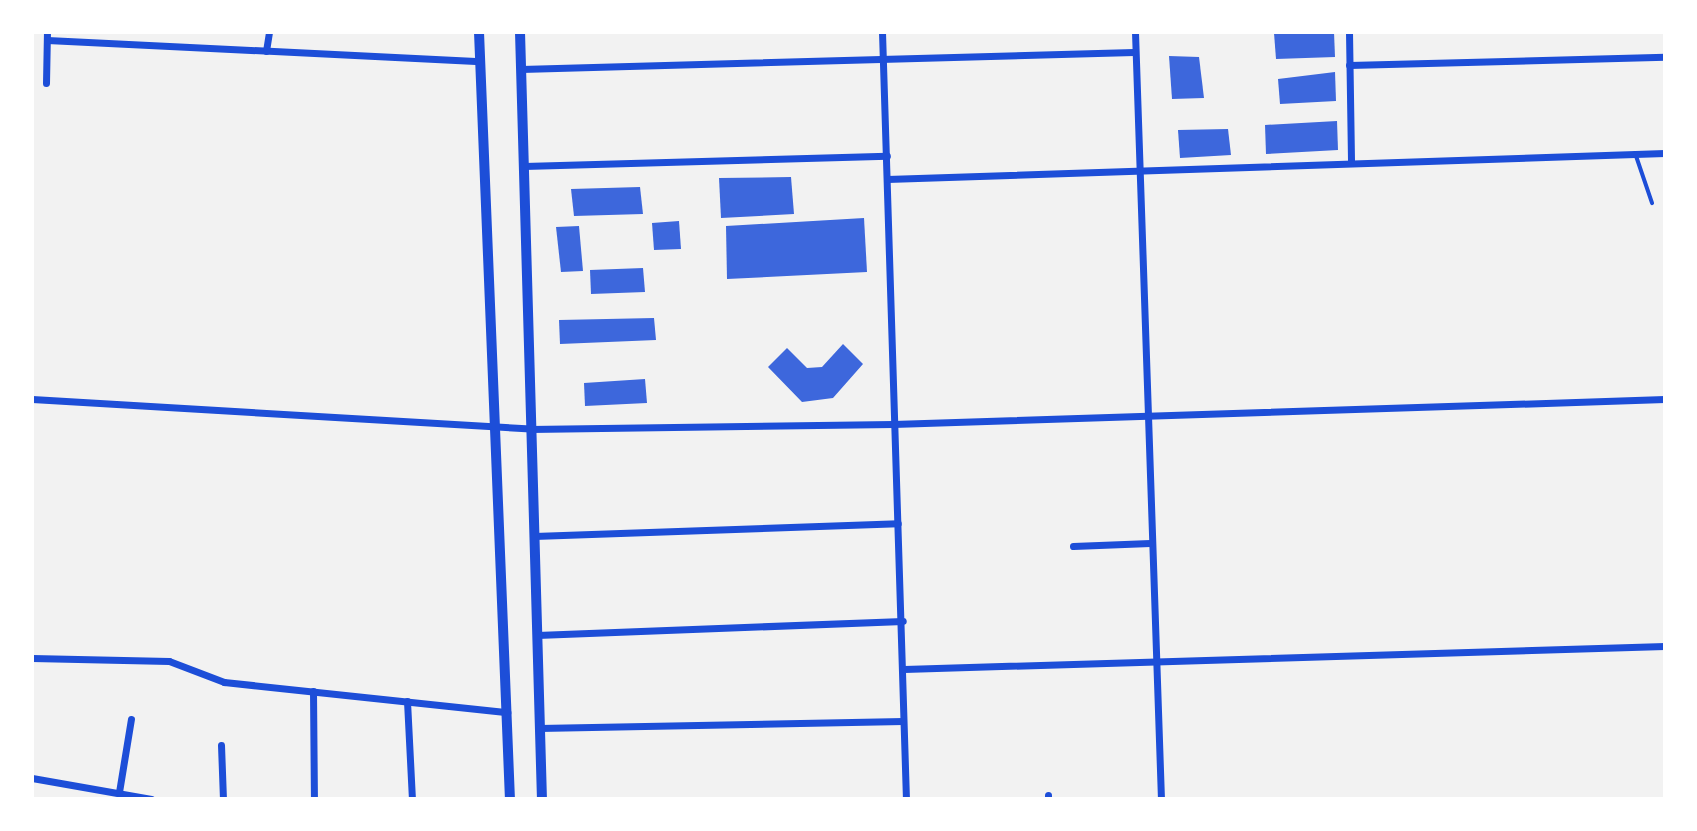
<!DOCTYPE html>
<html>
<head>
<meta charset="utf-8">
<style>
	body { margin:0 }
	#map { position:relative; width:1697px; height:831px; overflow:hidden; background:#f2f2f2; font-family:"Fira Sans",sans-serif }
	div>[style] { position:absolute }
	.building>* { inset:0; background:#3d67dc }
	.service>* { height:4px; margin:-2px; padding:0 2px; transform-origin:2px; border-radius:2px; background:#1d4ed8 }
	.minor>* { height:7px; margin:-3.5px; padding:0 3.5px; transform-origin:3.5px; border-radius:3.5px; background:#1d4ed8 }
	.secondary>* { height:10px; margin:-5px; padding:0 5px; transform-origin:5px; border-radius:5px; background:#1d4ed8 }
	span { translate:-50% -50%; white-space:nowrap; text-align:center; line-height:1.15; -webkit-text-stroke:7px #fff; paint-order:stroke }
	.frame { position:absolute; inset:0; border:34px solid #fff; pointer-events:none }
</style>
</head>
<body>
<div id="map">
	<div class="building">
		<i style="clip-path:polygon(1334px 32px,1335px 57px,1276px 59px,1274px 33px)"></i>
		<i style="clip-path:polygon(1169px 56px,1199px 57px,1204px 98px,1172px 99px)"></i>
		<i style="clip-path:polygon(1335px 72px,1336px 101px,1280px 104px,1278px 79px)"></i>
		<i style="clip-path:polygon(1337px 121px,1338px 150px,1266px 154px,1265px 125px)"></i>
		<i style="clip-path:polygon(1228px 129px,1231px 155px,1180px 158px,1178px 130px)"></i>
		<i style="clip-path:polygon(791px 177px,794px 214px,721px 218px,719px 178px)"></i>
		<i style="clip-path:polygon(640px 187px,643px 214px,574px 216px,571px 189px)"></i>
		<i style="clip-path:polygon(864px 218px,867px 272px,727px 279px,726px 226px)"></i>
		<i style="clip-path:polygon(679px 221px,681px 249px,654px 250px,652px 223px)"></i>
		<i style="clip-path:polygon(579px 226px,583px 271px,561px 272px,556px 227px)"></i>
		<i style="clip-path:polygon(643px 268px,645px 292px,591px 294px,590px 270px)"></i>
		<i style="clip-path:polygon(654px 318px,656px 340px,560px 344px,559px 320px)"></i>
		<i style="clip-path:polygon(843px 344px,863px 364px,833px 398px,802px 402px,768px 367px,787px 348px,807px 368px,822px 367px)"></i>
		<i style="clip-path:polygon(645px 379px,647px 403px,585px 406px,584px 383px)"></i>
	</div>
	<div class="service">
		<i style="left:1635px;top:153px;width:53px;rotate:71.2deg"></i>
	</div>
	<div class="minor">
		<i style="left:882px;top:32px;width:767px;rotate:88.21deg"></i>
		<i style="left:1135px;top:32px;width:767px;rotate:88.06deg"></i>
		<i style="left:1349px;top:32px;width:130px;rotate:89.1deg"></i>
		<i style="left:47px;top:40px;width:434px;rotate:2.8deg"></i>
		<i style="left:266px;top:51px;width:19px;rotate:-81deg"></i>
		<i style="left:1349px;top:65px;width:316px;rotate:-1.5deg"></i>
		<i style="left:521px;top:69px;width:613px;rotate:-1.59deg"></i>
		<i style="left:46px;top:83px;width:51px;rotate:-88.9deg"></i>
		<i style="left:524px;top:166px;width:363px;rotate:-1.6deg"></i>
		<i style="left:887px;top:179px;width:778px;rotate:-1.91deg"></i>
		<i style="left:32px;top:399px;width:499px;rotate:3.4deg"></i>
		<i style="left:530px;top:429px;width:363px;rotate:-0.8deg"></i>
		<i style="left:893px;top:424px;width:772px;rotate:-1.85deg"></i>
		<i style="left:534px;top:536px;width:364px;rotate:-2deg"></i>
		<i style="left:1073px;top:546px;width:77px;rotate:-2.2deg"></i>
		<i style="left:537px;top:635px;width:366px;rotate:-2.2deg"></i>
		<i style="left:32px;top:658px;width:137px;rotate:1.3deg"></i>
		<i style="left:169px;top:661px;width:59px;rotate:20.9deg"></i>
		<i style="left:224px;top:682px;width:285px;rotate:6.1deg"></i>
		<i style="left:904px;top:669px;width:761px;rotate:-1.73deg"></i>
		<i style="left:313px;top:691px;width:108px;rotate:89.5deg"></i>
		<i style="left:407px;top:701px;width:98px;rotate:87.1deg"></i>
		<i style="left:539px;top:728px;width:364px;rotate:-1.1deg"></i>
		<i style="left:221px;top:745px;width:54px;rotate:87.9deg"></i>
		<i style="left:32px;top:778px;width:121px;rotate:10deg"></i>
		<i style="left:119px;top:792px;width:74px;rotate:-80.7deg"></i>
		<i style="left:1048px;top:795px;width:4px;rotate:90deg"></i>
	</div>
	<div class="secondary">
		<i style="left:479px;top:32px;width:768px;rotate:87.69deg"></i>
		<i style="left:520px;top:32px;width:767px;rotate:88.36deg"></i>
	</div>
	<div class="frame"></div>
</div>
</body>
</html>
